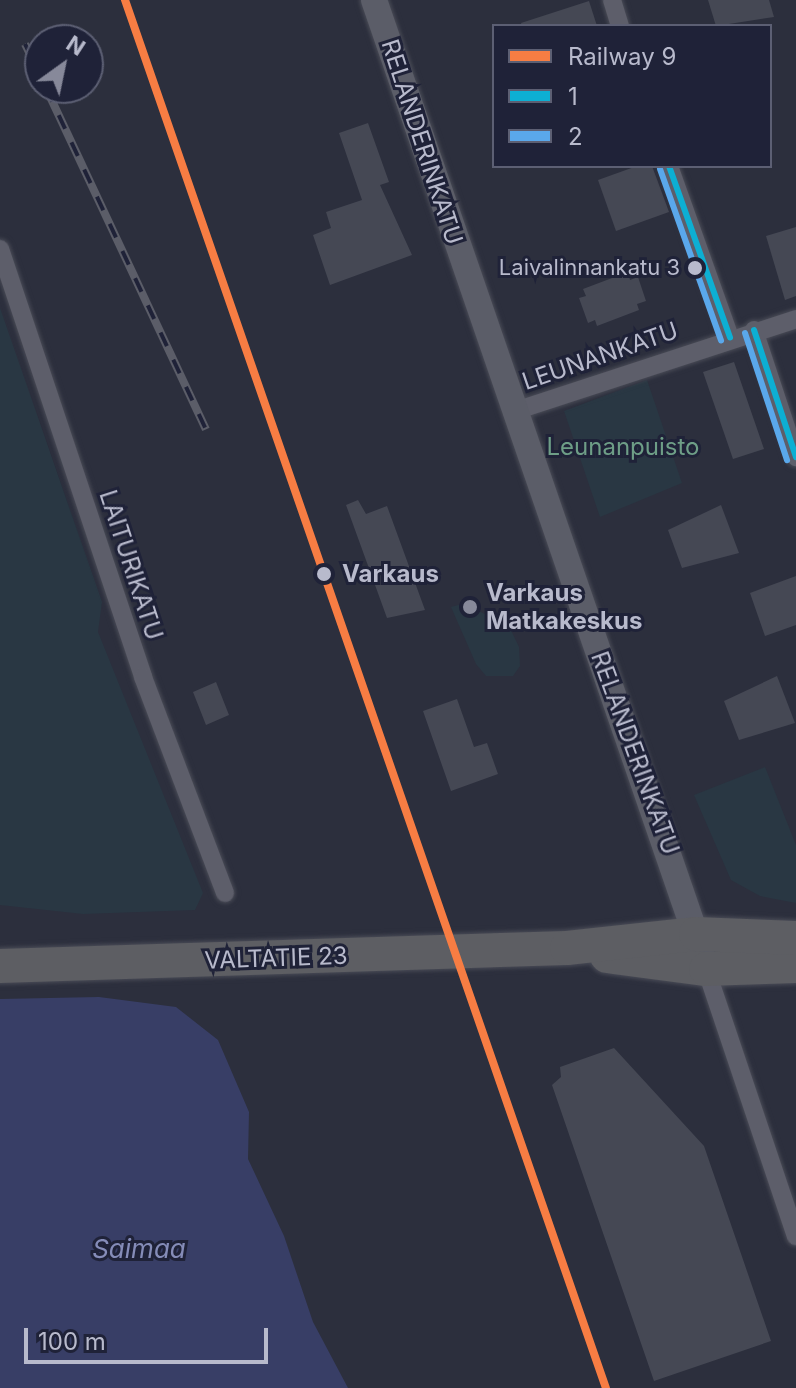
<!DOCTYPE html>
<html>
<head>
<meta charset="utf-8">
<style>
	body { margin:0 }
	#map { position:relative; width:796px; height:1388px; overflow:hidden; background:#2c2f3d; font-family:Inter,sans-serif }
	div>[style] { position:absolute }
	.green>* { inset:0; background:#293743 }
	.water>* { inset:0; background:#383e66 }
	.building>* { inset:0; background:#454854 }
	.roads { filter:drop-shadow(0 0 2px #494b56) drop-shadow(0 0 2px #494b56) }
	.street>* { height:18px; margin:-9px; padding:0 9px; transform-origin:9px; border-radius:9px; background:#5d5e6a }
	.secondary>* { height:26px; margin:-13px; padding:0 13px; transform-origin:13px; border-radius:13px; background:#5b5d68 }
	.highway>* { height:34px; margin:-17px; padding:0 17px; transform-origin:17px; border-radius:17px; background:#5d5e63 }
	.rail>* { height:8px; margin-top:-4px; transform-origin:0; background:repeating-linear-gradient(90deg,#1f2238 0 15px,#5b5d68 0 30px); box-sizing:border-box; border-block:2px solid #5b5d68 }
	.bus-1>* { height:6px; margin:-3px; padding:0 3px; transform-origin:3px; border-radius:3px; background:#0dafd3 }
	.bus-2>* { height:6px; margin:-3px; padding:0 3px; transform-origin:3px; border-radius:3px; background:#5aa8eb }
	.rail-1>* { height:8px; margin:-4px; padding:0 4px; transform-origin:4px; border-radius:4px; background:#f77d43 }
	.dots>* { width:22px; height:22px; translate:-50% -50%; box-sizing:border-box; border:4px solid #1f2238; border-radius:50% }
	span { translate:-50% -50%; white-space:nowrap; text-align:center; line-height:1.15; -webkit-text-stroke:6px #1f2238; paint-order:stroke }
	.bus-label { font-size:22px; color:#b8bacc }
	.right { translate:-100% -50%; text-align:right }
	.street-label { font-size:24px; color:#b8bacc }
	.park-label { font-size:24px; color:#6e9e87 }
	.stop-label { font-size:24px; color:#b8bacc; font-weight:700 }
	.left { translate:0 -50%; text-align:left }
	.poi-label { font-size:24px; color:#b8bacc; font-weight:700 }
	.water-label { font-size:26px; color:#858cb8; font-style:italic }
	.legend { position:absolute; left:492px; top:24px; width:280px; height:144px; box-sizing:border-box; background:#1f2238; border:2px solid #5c5f73; margin:0; padding:10px 14px; list-style:none; font-size:24px; color:#b8bacc }
	.legend li { display:flex; align-items:center; gap:16px; height:40px }
	.legend b { width:40px; border:2px solid #5c5f73 }
	.north { position:absolute; left:24px; top:24px; width:80px; height:80px; box-sizing:border-box; background:#1f2238; border:2px solid #5c5f73; border-radius:50%; rotate:33deg; font-size:22px; font-weight:700; line-height:32px; text-align:center; color:#b8bacc }
	.north::after { content:''; display:block; margin:auto; width:28px; height:36px; background:#87899a; clip-path:polygon(50% 0,100% 100%,50% 72%,0 100%) }
	.scale { position:absolute; left:24px; top:1328px; width:244px; height:36px; box-sizing:border-box; border:4px solid #b8bacc; border-top:0; padding-left:10px; font-size:24px; line-height:28px; white-space:nowrap; color:#b8bacc; -webkit-text-stroke:6px #1f2238; paint-order:stroke }
</style>
</head>
<body>
<div id="map">
	<div class="green">
		<i style="clip-path:polygon(0 308px,102px 602px,98px 632px,203px 893px,195px 910px,83px 914px,0 905px)"></i>
		<i style="clip-path:polygon(647px 380px,682px 483px,600px 517px,564px 411px)"></i>
		<i style="clip-path:polygon(462px 604px,508px 624px,519px 647px,520px 666px,513px 676px,486px 676px,476px 664px,451px 607px)"></i>
		<i style="clip-path:polygon(765px 767px,796px 845px,796px 903px,760px 896px,731px 880px,694px 795px)"></i>
	</div>
	<div class="water">
		<i style="clip-path:polygon(99px 997px,176px 1007px,218px 1040px,249px 1112px,248px 1159px,284px 1236px,313px 1322px,348px 1388px,0 1388px,0 999px)"></i>
	</div>
	<div class="building">
		<i style="clip-path:polygon(708px 0,769px 0,774px 17px,716px 26px)"></i>
		<i style="clip-path:polygon(589px 1px,597px 26px,522px 26px,521px 23px)"></i>
		<i style="clip-path:polygon(368px 123px,389px 182px,380px 185px,412px 255px,330px 285px,313px 235px,331px 228px,326px 212px,362px 200px,339px 133px)"></i>
		<i style="clip-path:polygon(637px 166px,652px 166px,669px 212px,616px 231px,598px 180px)"></i>
		<i style="clip-path:polygon(796px 227px,796px 296px,785px 300px,766px 236px)"></i>
		<i style="clip-path:polygon(628px 272px,630px 280px,638px 277px,646px 301px,637px 304px,639px 310px,597px 326px,595px 320px,588px 323px,579px 298px,586px 296px,583px 289px)"></i>
		<i style="clip-path:polygon(734px 362px,764px 449px,733px 459px,703px 372px)"></i>
		<i style="clip-path:polygon(358px 500px,366px 514px,387px 506px,425px 610px,387px 618px,346px 505px)"></i>
		<i style="clip-path:polygon(721px 505px,739px 553px,682px 568px,668px 530px)"></i>
		<i style="clip-path:polygon(796px 576px,796px 625px,765px 636px,750px 593px)"></i>
		<i style="clip-path:polygon(777px 676px,795px 723px,739px 740px,724px 701px)"></i>
		<i style="clip-path:polygon(216px 682px,229px 715px,206px 725px,193px 692px)"></i>
		<i style="clip-path:polygon(457px 699px,474px 747px,487px 743px,498px 774px,451px 791px,423px 711px)"></i>
		<i style="clip-path:polygon(614px 1048px,704px 1146px,771px 1341px,654px 1381px,552px 1085px,561px 1077px,560px 1067px)"></i>
	</div>
	<div class="roads">
		<div class="street">
			<i style="left:612px;top:0;width:27px;rotate:73deg"></i>
			<i style="left:669px;top:166px;width:182px;rotate:70.4deg"></i>
			<i style="left:0;top:249px;width:451px;rotate:71.5deg"></i>
			<i style="left:143px;top:677px;width:231px;rotate:69.2deg"></i>
			<i style="left:754px;top:330px;width:134px;rotate:71.7deg"></i>
			<i style="left:512px;top:412px;width:299px;rotate:-18.1deg"></i>
			<i style="left:706px;top:969px;width:282px;rotate:71.4deg"></i>
		</div>
		<div class="secondary">
			<i style="left:374px;top:0;width:1005px;rotate:71.01deg"></i>
		</div>
		<div class="highway">
			<i style="left:607px;top:956px;width:100px;rotate:7.5deg"></i>
			<i style="left:706px;top:969px;width:90px;rotate:-1.9deg"></i>
			<i style="left:0;top:966px;width:567px;rotate:-1.82deg"></i>
			<i style="left:567px;top:948px;width:130px;rotate:-6.2deg"></i>
			<i style="left:696px;top:934px;width:100px;rotate:2.3deg"></i>
		</div>
	</div>
	<div class="rail">
		<i style="left:25px;top:44px;width:34px;rotate:64deg"></i>
		<i style="left:46px;top:88px;width:377px;rotate:64.9deg"></i>
	</div>
	<div class="bus-1">
		<i style="left:669px;top:166px;width:182px;rotate:70.4deg"></i>
		<i style="left:754px;top:330px;width:134px;rotate:71.7deg"></i>
	</div>
	<div class="bus-2">
		<i style="left:660px;top:169px;width:182px;rotate:70.4deg"></i>
		<i style="left:745px;top:333px;width:134px;rotate:71.7deg"></i>
	</div>
	<div class="rail-1">
		<i style="left:125px;top:0;width:1469px;rotate:70.89deg"></i>
	</div>
	<div class="dots">
		<i style="left:695px;top:268px;background:#b8bacc"></i>
		<i style="left:324px;top:574px;background:#b8bacc"></i>
		<i style="left:470px;top:607px;background:#87899a"></i>
	</div>
	<div class="bus-label">
		<span class="right" style="left:680px;top:268px">Laivalinnankatu 3</span>
	</div>
	<div class="street-label">
		<span style="left:422px;top:142px;rotate:72deg">RELANDERINKATU</span>
		<span style="left:600px;top:356px;rotate:-19deg">LEUNANKATU</span>
		<span style="left:131px;top:565px;rotate:72deg">LAITURIKATU</span>
		<span style="left:635px;top:753px;rotate:70deg">RELANDERINKATU</span>
		<span style="left:276px;top:958px;rotate:-2deg">VALTATIE 23</span>
	</div>
	<div class="park-label">
		<span style="left:623px;top:447px">Leunanpuisto</span>
	</div>
	<div class="stop-label">
		<span class="left" style="left:342px;top:574px">Varkaus</span>
	</div>
	<div class="poi-label">
		<span class="left" style="left:486px;top:607px">Varkaus<br>Matkakeskus</span>
	</div>
	<div class="water-label">
		<span style="left:139px;top:1249px">Saimaa</span>
	</div>
	<ul class="legend">
	<li><b style="height:10px;background:#f77d43"></b>Railway 9</li>
	<li><b style="height:10px;background:#0dafd3"></b>1</li>
	<li><b style="height:10px;background:#5aa8eb"></b>2</li>
	</ul>
	<div class="north">N</div>
	<div class="scale">100 m</div>
</div>
</body>
</html>
